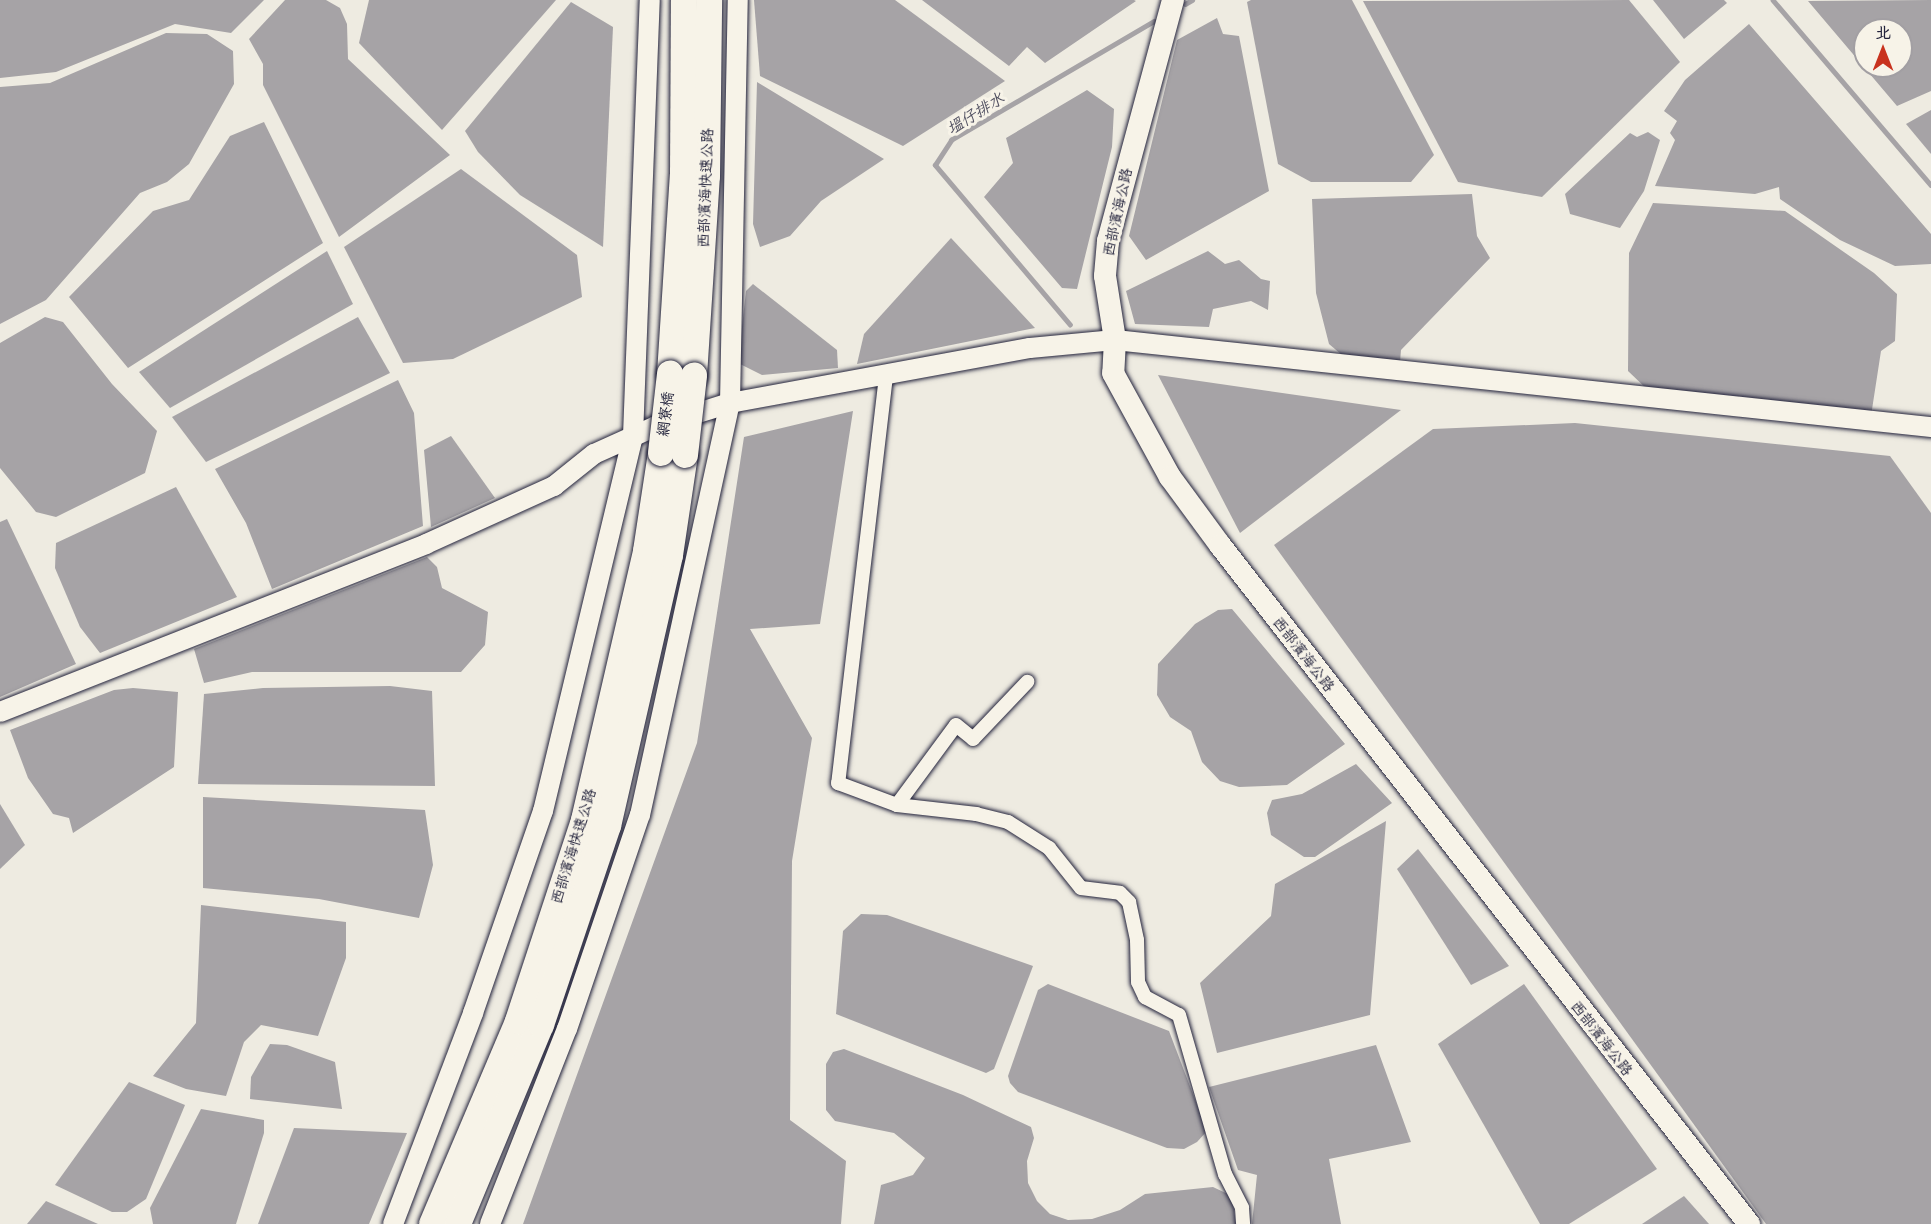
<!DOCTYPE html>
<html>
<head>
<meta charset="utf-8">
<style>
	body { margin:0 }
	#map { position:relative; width:1931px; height:1224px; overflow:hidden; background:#eeebe1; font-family:Delius,"LXGW WenKai TC",sans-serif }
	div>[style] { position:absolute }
	.water>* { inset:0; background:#a6a3a6 }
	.stream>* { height:4.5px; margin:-2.25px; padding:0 2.25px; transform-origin:2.25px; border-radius:2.25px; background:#a6a3a6 }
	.roads { filter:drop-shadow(0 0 2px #22223b) drop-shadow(0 0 2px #22223b) }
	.street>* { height:14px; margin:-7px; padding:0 7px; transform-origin:7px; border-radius:7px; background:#f7f3e8 }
	.secondary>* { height:20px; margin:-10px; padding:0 10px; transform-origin:10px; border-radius:10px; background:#f7f3e8 }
	.primary>* { height:22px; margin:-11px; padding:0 11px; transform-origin:11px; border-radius:11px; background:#f7f3e8 }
	.highway>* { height:26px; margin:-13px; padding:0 13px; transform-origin:13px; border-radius:13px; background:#f7f3e8 }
	.bridges { filter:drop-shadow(0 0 2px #22223b) drop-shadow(0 0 2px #22223b) }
	.highway-bridge>* { height:26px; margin:-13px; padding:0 13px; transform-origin:13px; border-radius:13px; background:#f7f3e8 }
	span { translate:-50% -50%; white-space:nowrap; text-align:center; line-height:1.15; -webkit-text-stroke:6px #f7f3e8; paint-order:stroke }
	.street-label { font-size:15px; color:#22223b }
	.water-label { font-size:16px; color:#504f60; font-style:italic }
	.north { position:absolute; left:1853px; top:18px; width:60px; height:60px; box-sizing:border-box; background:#f7f3e8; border:2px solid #a29fa3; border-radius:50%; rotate:0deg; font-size:16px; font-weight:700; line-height:24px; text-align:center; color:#22223b }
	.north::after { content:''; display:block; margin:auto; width:21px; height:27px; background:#c8321e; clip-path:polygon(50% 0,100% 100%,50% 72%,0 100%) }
</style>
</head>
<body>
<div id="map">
	<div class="water">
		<i style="clip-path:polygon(0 0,264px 0,231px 33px,175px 24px,56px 72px,0 78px)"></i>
		<i style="clip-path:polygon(285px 0,326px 0,340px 8px,347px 24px,348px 59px,450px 155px,339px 237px,263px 85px,263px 64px,249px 39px)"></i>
		<i style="clip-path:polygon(369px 0,556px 0,442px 130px,359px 43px)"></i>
		<i style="clip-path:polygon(754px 0,895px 0,1005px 81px,903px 146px,760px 76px)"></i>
		<i style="clip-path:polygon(922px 0,1134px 0,1136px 1px,1045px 63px,1027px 47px,1009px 66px)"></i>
		<i style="clip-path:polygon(1251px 0,1352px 0,1434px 155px,1411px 182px,1311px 182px,1278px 164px,1247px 2px)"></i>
		<i style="clip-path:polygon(1629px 0,1680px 62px,1542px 197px,1458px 182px,1363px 1px)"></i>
		<i style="clip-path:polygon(1653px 0,1724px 0,1727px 3px,1684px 39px)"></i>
		<i style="clip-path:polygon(evenodd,1931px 0,1931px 91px,1897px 106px,1808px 1px,1931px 0,1865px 30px,1901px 30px,1901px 66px,1865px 66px,1865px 30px)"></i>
		<i style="clip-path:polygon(571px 2px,613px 27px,603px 247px,520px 195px,478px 152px,465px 131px)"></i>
		<i style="clip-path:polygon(1217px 18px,1223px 34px,1239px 36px,1269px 191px,1146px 260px,1129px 236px,1177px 40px)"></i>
		<i style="clip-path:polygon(1749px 24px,1931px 234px,1931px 264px,1895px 266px,1840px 240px,1780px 199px,1779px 187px,1755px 194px,1655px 186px,1675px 140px,1670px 133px,1677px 121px,1664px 111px,1685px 80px)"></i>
		<i style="clip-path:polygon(166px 33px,207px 34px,233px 51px,234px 84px,189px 164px,167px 182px,140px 193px,46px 300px,0 324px,0 87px,50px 83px)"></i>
		<i style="clip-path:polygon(757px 82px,884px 159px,821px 201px,790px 236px,760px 247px,753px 224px)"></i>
		<i style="clip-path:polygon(1087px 90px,1114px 109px,1112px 147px,1077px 289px,1062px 288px,984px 197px,1013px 163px,1006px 138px)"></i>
		<i style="clip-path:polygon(1931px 110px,1931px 154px,1906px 124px)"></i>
		<i style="clip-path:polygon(264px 122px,323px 243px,128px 368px,69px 297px,153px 211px,189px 200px,230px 136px)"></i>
		<i style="clip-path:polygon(1648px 132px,1660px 140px,1644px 191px,1620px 228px,1570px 214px,1565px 194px,1630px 133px,1637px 137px)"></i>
		<i style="clip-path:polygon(461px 169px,577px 255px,582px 297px,453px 359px,403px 363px,344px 247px)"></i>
		<i style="clip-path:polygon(1472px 194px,1477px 236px,1490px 258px,1401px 350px,1400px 362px,1342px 355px,1329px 344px,1316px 293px,1312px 199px)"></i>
		<i style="clip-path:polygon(1653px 203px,1785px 211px,1874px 273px,1897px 294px,1895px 341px,1881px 351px,1871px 416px,1650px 392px,1628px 371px,1629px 253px)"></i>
		<i style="clip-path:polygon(951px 238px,1035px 328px,857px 364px,864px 334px)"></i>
		<i style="clip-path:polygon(327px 251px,353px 304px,170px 408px,139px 372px)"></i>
		<i style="clip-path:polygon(1208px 251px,1225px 264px,1239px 260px,1261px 279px,1270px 281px,1268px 310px,1251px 301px,1213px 309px,1209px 327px,1135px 324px,1126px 291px)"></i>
		<i style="clip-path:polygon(753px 284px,837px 350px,838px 368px,762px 375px,738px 363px,746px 291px)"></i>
		<i style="clip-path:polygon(45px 317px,63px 322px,112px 384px,157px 431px,145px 473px,56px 517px,36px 512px,0 468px,0 343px)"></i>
		<i style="clip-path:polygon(358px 317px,390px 373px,206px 462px,172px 417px)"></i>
		<i style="clip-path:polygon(1158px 375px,1401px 410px,1240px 533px)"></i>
		<i style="clip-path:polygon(398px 380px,414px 413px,423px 526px,272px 589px,246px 523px,215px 469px)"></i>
		<i style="clip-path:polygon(853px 411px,820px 624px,750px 629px,812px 738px,792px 861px,790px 1120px,846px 1161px,841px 1224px,523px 1224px,697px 743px,744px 437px)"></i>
		<i style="clip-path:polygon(1575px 423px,1890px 456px,1931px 513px,1931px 1224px,1766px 1224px,1274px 545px,1433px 429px)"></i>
		<i style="clip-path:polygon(451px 436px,495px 498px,431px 527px,424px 450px)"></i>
		<i style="clip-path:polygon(176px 487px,237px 597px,100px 653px,80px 627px,55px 568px,56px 543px)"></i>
		<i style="clip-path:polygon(7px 519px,76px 664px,0 697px,0 522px)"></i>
		<i style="clip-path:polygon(427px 557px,437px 567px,442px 588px,488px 612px,485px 645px,461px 672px,252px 672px,204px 683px,194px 649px)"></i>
		<i style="clip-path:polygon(1232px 609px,1345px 744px,1287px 785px,1239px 787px,1220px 781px,1202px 762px,1191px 731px,1170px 717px,1157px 695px,1158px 664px,1195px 624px,1218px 610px)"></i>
		<i style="clip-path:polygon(390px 686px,432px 691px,435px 786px,198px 784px,204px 694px,263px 688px)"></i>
		<i style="clip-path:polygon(133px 688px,178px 692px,174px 767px,73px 833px,69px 818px,53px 814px,28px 778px,10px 730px,114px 690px)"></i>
		<i style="clip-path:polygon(1356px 764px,1392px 803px,1315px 857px,1304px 857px,1271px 835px,1267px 813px,1272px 800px,1302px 794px)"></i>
		<i style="clip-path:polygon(203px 797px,425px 810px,433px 865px,419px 918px,319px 899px,203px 888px)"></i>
		<i style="clip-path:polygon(0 804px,25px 845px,0 869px)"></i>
		<i style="clip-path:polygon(1386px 821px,1370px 1015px,1217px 1053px,1200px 983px,1271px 916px,1275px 884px)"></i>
		<i style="clip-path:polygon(1418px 849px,1509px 966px,1471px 985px,1397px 869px)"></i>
		<i style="clip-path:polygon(201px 905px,346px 922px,346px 958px,318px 1036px,261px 1025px,244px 1042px,226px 1096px,186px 1089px,153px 1076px,196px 1023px)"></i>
		<i style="clip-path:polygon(861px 914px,887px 915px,1033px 966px,994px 1069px,986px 1073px,836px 1014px,843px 931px)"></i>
		<i style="clip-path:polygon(1048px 984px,1169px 1031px,1207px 1131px,1197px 1142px,1184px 1149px,1167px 1148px,1018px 1092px,1010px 1083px,1008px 1076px,1038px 990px)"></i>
		<i style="clip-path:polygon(1524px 984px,1657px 1169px,1569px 1224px,1540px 1224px,1438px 1044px)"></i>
		<i style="clip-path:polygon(270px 1044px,287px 1045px,335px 1062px,342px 1109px,250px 1099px,251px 1077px)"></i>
		<i style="clip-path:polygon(1376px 1045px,1411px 1142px,1329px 1159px,1341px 1224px,1252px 1224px,1257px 1175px,1238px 1170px,1209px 1087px)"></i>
		<i style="clip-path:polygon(844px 1049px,963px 1095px,1031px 1127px,1034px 1138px,1027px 1161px,1028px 1183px,1037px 1201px,1050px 1214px,1068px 1220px,1092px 1219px,1120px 1210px,1145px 1194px,1213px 1187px,1232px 1196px,1236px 1224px,874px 1224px,881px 1185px,913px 1175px,925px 1158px,894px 1133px,835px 1121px,826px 1110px,826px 1064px,833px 1052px)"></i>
		<i style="clip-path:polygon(129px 1082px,185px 1105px,146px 1199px,127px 1212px,112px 1212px,55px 1185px)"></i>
		<i style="clip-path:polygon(201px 1109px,264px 1120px,264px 1133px,236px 1224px,153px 1224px,150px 1208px)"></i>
		<i style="clip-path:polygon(294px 1128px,407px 1133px,369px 1224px,258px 1224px)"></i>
		<i style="clip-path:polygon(1684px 1196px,1709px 1224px,1642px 1224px)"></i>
		<i style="clip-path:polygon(46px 1201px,98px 1224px,27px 1224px)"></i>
	</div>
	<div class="stream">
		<i style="left:1773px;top:0;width:243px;rotate:49.5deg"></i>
		<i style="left:1185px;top:4px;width:8px;rotate:-30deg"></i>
		<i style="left:1070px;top:325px;width:209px;rotate:-130.2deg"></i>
		<i style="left:935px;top:165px;width:30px;rotate:-57deg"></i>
		<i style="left:951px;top:140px;width:235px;rotate:-30.4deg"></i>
	</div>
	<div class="roads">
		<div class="street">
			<i style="left:886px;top:376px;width:410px;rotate:96.7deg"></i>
			<i style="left:838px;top:783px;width:63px;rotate:20.4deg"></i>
			<i style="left:897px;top:805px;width:80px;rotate:6.5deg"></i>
			<i style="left:976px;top:814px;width:33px;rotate:14deg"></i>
			<i style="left:1008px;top:822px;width:49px;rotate:32.4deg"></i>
			<i style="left:1049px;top:848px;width:51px;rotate:51.3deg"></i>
			<i style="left:1081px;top:888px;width:39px;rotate:7deg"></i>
			<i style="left:1120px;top:893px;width:13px;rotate:45deg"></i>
			<i style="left:1129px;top:902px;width:39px;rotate:78deg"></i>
			<i style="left:1137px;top:940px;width:42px;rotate:88.6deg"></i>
			<i style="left:1138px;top:982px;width:17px;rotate:65deg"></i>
			<i style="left:1145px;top:997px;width:38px;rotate:28deg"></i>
			<i style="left:1179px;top:1015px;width:166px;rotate:73.9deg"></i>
			<i style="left:1225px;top:1174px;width:38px;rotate:63deg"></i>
			<i style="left:1242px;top:1208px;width:16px;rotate:86deg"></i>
			<i style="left:897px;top:805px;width:99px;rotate:-53.6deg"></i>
			<i style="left:956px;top:725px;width:22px;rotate:39deg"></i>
			<i style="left:973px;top:739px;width:79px;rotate:-46.5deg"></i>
		</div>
		<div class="secondary">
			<i style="left:0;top:712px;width:458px;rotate:-21.5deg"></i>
			<i style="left:426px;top:544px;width:141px;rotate:-24.4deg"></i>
			<i style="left:554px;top:486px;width:51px;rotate:-38.7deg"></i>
			<i style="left:594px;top:454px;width:68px;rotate:-24.3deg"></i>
			<i style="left:656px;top:426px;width:77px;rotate:-17.3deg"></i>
			<i style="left:730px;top:403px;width:305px;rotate:-10.4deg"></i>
			<i style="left:1030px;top:348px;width:85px;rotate:-5.4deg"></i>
			<i style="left:1115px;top:340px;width:821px;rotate:6.09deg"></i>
			<i style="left:393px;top:1224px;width:226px;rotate:-69.2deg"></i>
			<i style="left:473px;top:1013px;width:214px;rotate:-70.9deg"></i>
			<i style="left:543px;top:811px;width:386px;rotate:-76.5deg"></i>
			<i style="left:633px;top:436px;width:436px;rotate:-87.8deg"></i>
			<i style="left:490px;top:1224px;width:210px;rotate:-68.5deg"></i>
			<i style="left:567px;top:1029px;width:226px;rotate:-71.2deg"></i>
			<i style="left:640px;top:815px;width:422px;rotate:-77.7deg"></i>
			<i style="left:730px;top:403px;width:403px;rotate:-88.9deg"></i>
		</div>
		<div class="primary">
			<i style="left:1173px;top:0;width:250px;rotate:105.1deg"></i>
			<i style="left:1108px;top:241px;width:35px;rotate:95deg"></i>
			<i style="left:1105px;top:276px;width:65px;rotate:81.1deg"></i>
			<i style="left:1115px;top:340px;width:33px;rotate:93deg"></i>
			<i style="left:1113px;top:373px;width:119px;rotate:61.3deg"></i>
			<i style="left:1170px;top:477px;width:84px;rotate:53.7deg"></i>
			<i style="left:1220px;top:545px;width:861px;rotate:52.08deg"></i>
		</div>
		<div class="highway">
			<i style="left:670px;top:374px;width:199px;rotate:-86.3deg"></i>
			<i style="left:683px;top:175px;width:175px;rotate:-89.7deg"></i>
			<i style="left:694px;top:376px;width:200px;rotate:-86.3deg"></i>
			<i style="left:707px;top:176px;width:176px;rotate:-89.3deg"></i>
			<i style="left:432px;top:1224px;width:220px;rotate:-67deg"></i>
			<i style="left:518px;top:1021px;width:212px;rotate:-71.8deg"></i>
			<i style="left:584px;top:820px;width:276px;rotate:-77deg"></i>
			<i style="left:646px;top:551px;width:99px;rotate:-81.3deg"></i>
			<i style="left:458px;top:1224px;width:216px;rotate:-67.4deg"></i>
			<i style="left:541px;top:1025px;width:210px;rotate:-71.4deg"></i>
			<i style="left:608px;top:826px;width:278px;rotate:-77.1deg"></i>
			<i style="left:670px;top:555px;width:101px;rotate:-81.5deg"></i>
		</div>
	</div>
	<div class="bridges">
		<div class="highway-bridge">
			<i style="left:661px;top:453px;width:80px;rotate:-83.5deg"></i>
			<i style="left:685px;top:455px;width:80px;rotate:-83.5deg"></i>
		</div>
	</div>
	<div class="street-label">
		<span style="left:705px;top:188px;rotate:-88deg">西部濱海快速公路</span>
		<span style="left:1117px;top:212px;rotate:-78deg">西部濱海公路</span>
		<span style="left:665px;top:414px;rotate:-83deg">網寮橋</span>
		<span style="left:1304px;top:654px;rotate:52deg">西部濱海公路</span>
		<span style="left:573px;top:846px;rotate:-73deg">西部濱海快速公路</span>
		<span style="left:1602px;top:1038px;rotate:52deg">西部濱海公路</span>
	</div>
	<div class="water-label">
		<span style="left:975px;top:113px;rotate:-32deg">塭仔排水</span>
	</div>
	<div class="north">北</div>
</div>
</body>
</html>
